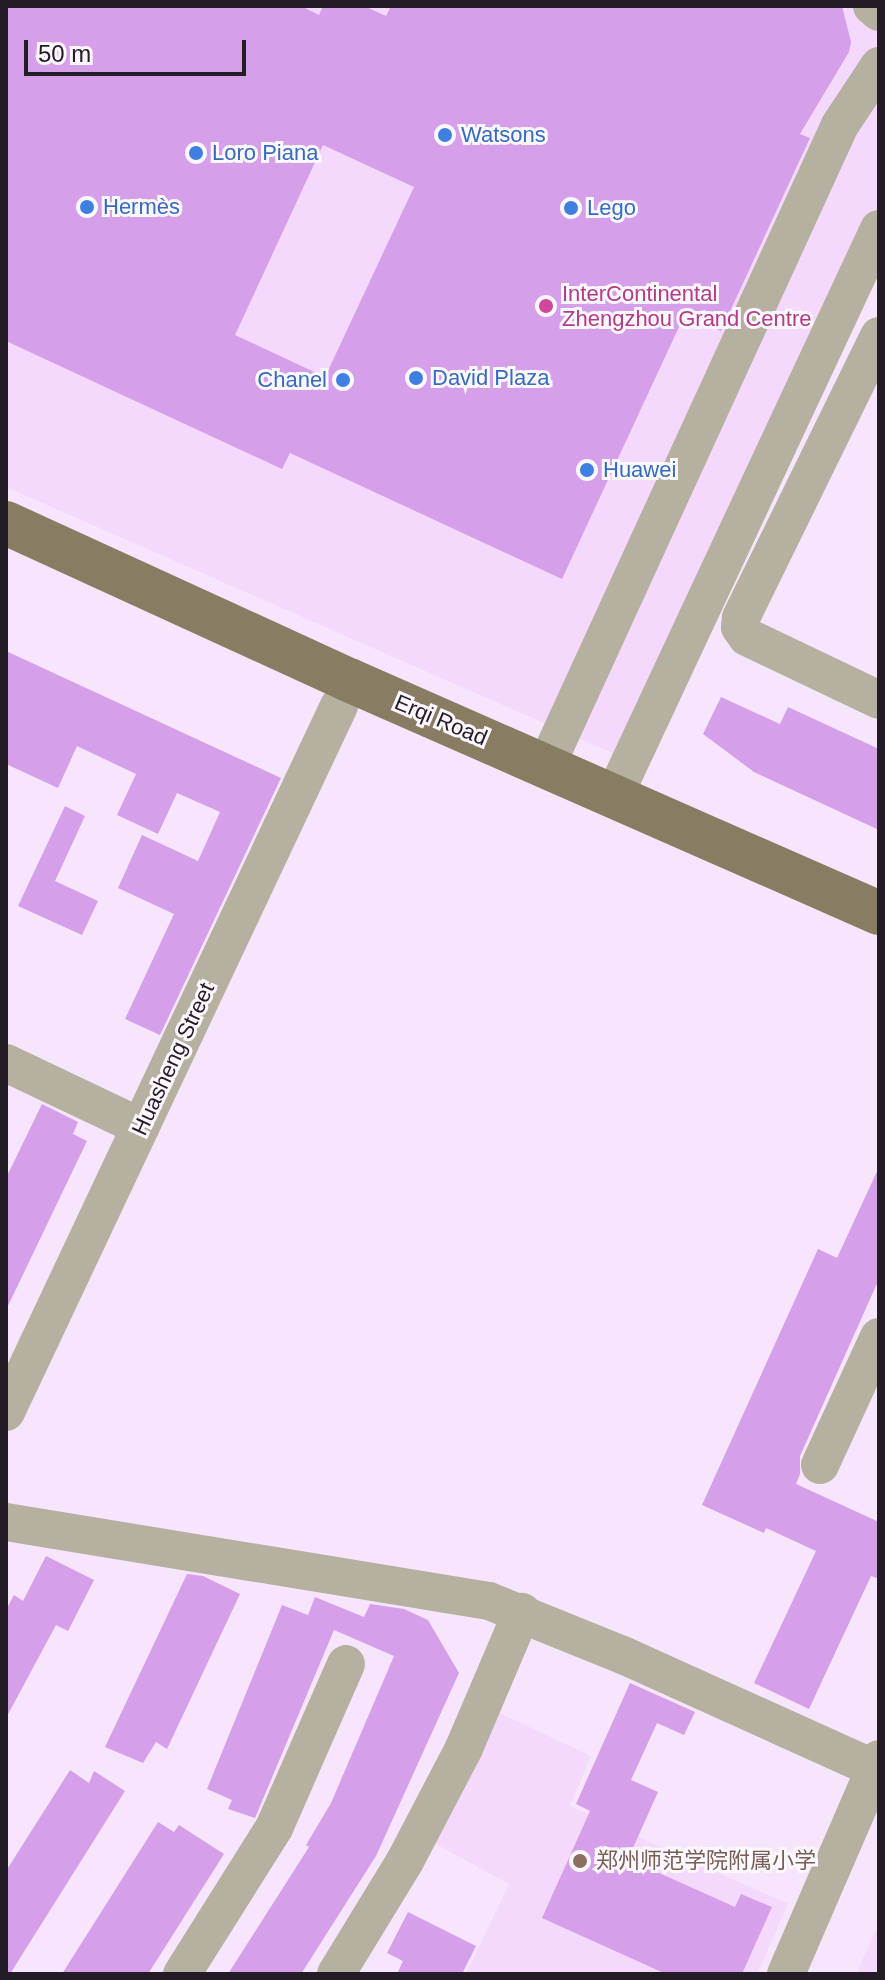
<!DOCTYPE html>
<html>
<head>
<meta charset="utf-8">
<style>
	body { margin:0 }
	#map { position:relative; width:885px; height:1980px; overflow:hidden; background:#f7e5fd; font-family:Helvetica,"Noto Sans SC",sans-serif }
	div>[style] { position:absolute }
	.built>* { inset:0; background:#f4d9fd }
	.building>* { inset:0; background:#d59fea }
	.minor>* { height:38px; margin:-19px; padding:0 19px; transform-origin:19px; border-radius:19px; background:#b6b0a1 }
	.major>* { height:44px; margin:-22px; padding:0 22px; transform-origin:22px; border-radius:22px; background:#887d63 }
	.dots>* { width:22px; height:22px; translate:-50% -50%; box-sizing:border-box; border:4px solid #fcf8fe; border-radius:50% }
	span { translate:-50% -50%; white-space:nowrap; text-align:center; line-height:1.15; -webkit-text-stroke:6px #fcf8fe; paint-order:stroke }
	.shop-label { font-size:22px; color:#366cbe }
	.left { translate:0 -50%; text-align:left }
	.right { translate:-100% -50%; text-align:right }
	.hotel-label { font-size:22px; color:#b23c85 }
	.street-label { font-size:22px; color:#231b26 }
	.education-label { font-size:22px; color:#785e54 }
	.frame { position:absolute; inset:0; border:8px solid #231b26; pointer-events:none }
	.scale { position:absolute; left:24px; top:40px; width:222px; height:36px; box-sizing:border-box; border:4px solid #231b26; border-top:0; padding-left:10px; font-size:24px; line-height:28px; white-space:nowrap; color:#231b26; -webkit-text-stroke:6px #fcf8fe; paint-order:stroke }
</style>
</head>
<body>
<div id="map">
	<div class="built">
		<i style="clip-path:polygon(6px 6px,879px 6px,879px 269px,644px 767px,6px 487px)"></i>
		<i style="clip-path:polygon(493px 1710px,591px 1756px,570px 1806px,788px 1904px,757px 1974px,466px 1974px,509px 1884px,425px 1838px)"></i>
		<i style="clip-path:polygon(875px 1932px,879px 1934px,879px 1974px,856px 1974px)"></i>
	</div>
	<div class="building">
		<i style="clip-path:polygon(evenodd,6px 6px,301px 6px,319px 15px,323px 6px,364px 6px,386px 16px,391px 6px,842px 6px,851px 42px,849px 52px,800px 134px,810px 138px,721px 331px,685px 314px,562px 579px,290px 453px,282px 469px,6px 341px,6px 6px,323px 145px,414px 187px,325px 377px,235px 335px,323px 145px)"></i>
		<i style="clip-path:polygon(6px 651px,281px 778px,160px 1035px,125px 1019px,174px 914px,118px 888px,142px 835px,198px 861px,220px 812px,177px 793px,158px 834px,117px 815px,136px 774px,77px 746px,58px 788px,6px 764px)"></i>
		<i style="clip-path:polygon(721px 697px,780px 724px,788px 707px,879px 749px,879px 830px,754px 772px,703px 734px)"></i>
		<i style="clip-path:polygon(65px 806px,85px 816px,55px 881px,98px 901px,82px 935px,18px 906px)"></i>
		<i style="clip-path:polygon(42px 1104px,78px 1122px,73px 1134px,87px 1141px,6px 1310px,6px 1178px)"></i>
		<i style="clip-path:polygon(879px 1167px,879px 1279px,800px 1456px,800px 1474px,796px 1484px,879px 1522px,879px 1579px,871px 1576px,809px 1709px,754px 1683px,816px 1551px,766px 1528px,764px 1533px,702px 1505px,818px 1249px,837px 1258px)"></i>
		<i style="clip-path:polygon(46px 1556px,94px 1580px,68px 1631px,56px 1625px,6px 1718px,6px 1610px,14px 1595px,23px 1601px)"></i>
		<i style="clip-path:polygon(187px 1574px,203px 1576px,240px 1594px,167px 1749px,156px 1742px,143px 1763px,105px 1747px)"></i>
		<i style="clip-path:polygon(315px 1597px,364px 1617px,370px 1604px,404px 1609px,428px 1620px,459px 1673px,376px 1856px,301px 1974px,228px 1974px,309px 1847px,306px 1845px,331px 1803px,394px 1656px,334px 1630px,255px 1818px,228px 1809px,232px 1800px,207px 1789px,282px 1605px,308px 1615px)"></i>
		<i style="clip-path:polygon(630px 1683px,695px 1712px,684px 1735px,657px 1723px,631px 1780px,658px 1792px,628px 1859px,735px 1907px,741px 1894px,772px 1907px,742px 1974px,666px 1974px,542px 1918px,590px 1811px,576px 1804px)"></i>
		<i style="clip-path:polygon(70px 1770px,89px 1783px,94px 1771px,125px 1791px,10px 1974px,6px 1974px,6px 1871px)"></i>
		<i style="clip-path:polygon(158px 1822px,174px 1832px,179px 1825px,224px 1854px,148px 1974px,62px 1974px)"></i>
		<i style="clip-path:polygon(408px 1912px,476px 1946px,462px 1974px,397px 1974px,403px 1961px,387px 1953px)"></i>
	</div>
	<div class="minor">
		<i style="left:872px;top:6px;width:9px;rotate:41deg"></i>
		<i style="left:879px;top:336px;width:314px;rotate:116.1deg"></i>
		<i style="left:741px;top:618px;width:9px;rotate:96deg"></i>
		<i style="left:740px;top:627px;width:12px;rotate:55deg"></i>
		<i style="left:747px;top:637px;width:146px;rotate:25.5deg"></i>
		<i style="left:546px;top:766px;width:705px;rotate:-65.36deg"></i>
		<i style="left:840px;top:125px;width:71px;rotate:-56.5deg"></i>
		<i style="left:614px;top:796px;width:626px;rotate:-64.95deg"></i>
		<i style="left:6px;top:1063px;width:149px;rotate:25.4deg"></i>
		<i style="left:6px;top:1412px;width:781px;rotate:-64.75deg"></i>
		<i style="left:820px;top:1465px;width:141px;rotate:-65.3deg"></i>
		<i style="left:6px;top:1522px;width:489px;rotate:9.3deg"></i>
		<i style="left:489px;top:1601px;width:147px;rotate:22deg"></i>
		<i style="left:625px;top:1656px;width:274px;rotate:24.3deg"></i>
		<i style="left:182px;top:1974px;width:173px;rotate:-57.8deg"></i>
		<i style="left:274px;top:1828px;width:179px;rotate:-66.3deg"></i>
		<i style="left:336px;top:1974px;width:132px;rotate:-58.6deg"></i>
		<i style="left:405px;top:1861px;width:127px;rotate:-62.4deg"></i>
		<i style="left:464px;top:1748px;width:148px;rotate:-66.9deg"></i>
		<i style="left:786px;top:1974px;width:234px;rotate:-66.6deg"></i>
	</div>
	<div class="major">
		<i style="left:6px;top:523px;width:377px;rotate:24.6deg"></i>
		<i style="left:349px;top:680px;width:579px;rotate:23.73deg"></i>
	</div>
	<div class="dots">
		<i style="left:445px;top:135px;background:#3f7fe0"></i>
		<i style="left:196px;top:153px;background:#3f7fe0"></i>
		<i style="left:87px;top:207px;background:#3f7fe0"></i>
		<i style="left:571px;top:208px;background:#3f7fe0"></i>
		<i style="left:546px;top:306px;background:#d1479c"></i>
		<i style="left:416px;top:378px;background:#3f7fe0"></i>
		<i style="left:343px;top:380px;background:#3f7fe0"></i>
		<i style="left:587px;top:470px;background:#3f7fe0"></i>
		<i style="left:580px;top:1861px;background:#8d6e63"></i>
	</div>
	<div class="shop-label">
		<span class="left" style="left:461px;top:135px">Watsons</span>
		<span class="left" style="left:212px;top:153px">Loro Piana</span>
		<span class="left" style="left:103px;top:207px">Hermès</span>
		<span class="left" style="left:587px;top:208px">Lego</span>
		<span class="left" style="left:432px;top:378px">David Plaza</span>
		<span class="right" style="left:327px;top:380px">Chanel</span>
		<span class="left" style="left:603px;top:470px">Huawei</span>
	</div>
	<div class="hotel-label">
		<span class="left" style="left:562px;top:306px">InterContinental<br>Zhengzhou Grand Centre</span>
	</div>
	<div class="street-label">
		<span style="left:441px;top:720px;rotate:23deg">Erqi Road</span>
		<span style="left:173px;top:1059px;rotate:-65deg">Huasheng Street</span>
	</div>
	<div class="education-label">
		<span class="left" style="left:596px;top:1861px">郑州师范学院附属小学</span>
	</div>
	<div class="frame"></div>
	<div class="scale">50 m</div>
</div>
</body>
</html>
